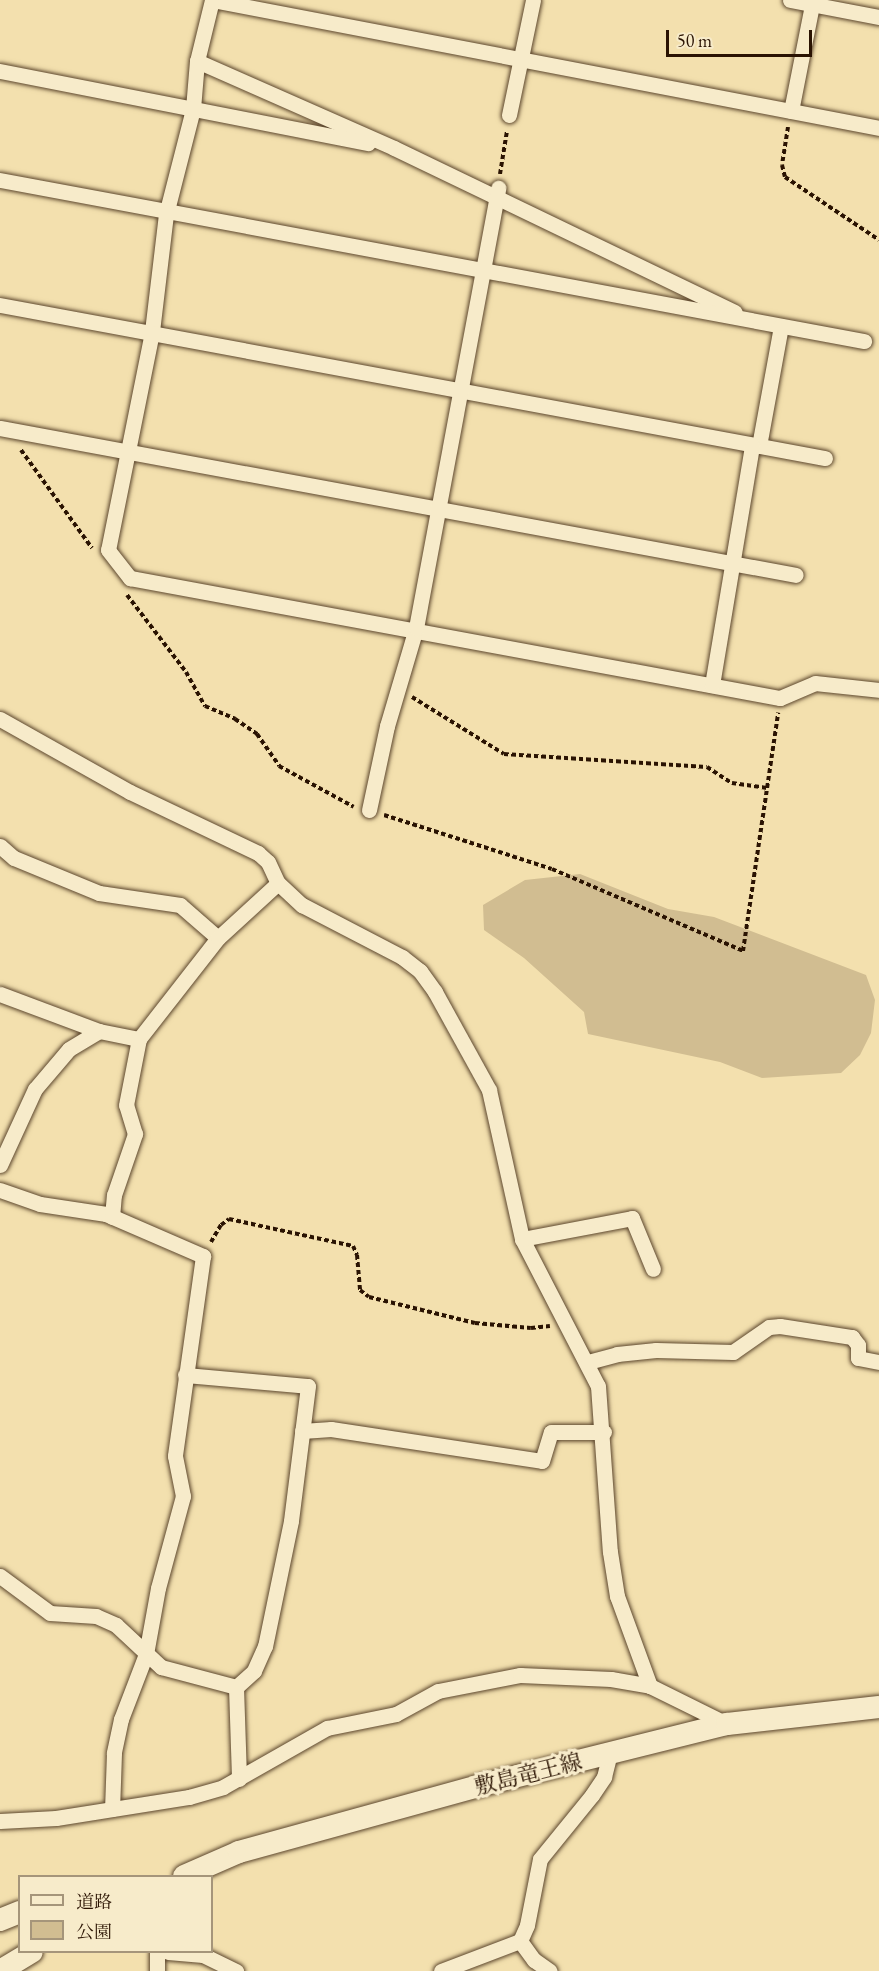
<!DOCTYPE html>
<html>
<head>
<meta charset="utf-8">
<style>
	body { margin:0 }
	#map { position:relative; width:879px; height:1971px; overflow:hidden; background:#f3e0ae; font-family:"EB Garamond","Noto Serif JP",serif }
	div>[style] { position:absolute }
	.green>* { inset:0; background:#d1bd91 }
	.path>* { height:4px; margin-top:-2px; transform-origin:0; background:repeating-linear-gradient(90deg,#2a1302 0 4.5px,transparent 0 7.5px) }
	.roads { filter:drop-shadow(0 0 2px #5c462d) drop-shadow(0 0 2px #5c462d) }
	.street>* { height:15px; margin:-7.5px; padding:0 7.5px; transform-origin:7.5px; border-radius:7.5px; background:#f7ebca }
	.secondary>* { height:22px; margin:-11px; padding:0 11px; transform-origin:11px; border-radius:11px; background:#f7ebca }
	span { translate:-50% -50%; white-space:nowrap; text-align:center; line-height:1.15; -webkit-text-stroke:6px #f7ebca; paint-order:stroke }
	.street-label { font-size:22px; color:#2a1302 }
	.legend { position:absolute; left:18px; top:1875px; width:195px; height:78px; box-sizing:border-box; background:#f7ebca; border:2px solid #a5957a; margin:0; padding:8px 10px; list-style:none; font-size:18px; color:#2a1302 }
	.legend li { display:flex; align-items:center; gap:12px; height:30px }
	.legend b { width:30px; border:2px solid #a5957a }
	.scale { position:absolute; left:666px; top:30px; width:146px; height:27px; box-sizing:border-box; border:3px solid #2a1302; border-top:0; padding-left:8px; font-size:18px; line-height:21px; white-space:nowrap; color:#2a1302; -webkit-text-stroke:4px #f7ebca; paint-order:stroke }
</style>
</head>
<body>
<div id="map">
	<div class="green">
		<i style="clip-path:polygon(580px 874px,668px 909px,714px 917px,866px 975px,875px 1000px,871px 1033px,860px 1055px,841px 1073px,762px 1078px,720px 1062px,588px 1034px,584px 1012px,524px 958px,484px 930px,483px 905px,525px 880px)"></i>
	</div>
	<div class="path">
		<i style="left:788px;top:127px;width:38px;rotate:99deg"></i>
		<i style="left:782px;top:165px;width:12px;rotate:76deg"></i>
		<i style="left:785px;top:177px;width:113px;rotate:33.8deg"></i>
		<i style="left:500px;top:174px;width:44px;rotate:-80.8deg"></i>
		<i style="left:21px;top:450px;width:121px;rotate:54.1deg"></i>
		<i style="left:127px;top:595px;width:97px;rotate:52.5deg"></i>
		<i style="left:186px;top:672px;width:39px;rotate:61deg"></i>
		<i style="left:205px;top:706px;width:33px;rotate:23deg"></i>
		<i style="left:235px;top:719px;width:27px;rotate:34deg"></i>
		<i style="left:257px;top:734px;width:39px;rotate:55deg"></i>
		<i style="left:279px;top:766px;width:85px;rotate:28.7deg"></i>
		<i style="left:412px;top:697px;width:108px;rotate:31.8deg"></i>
		<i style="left:504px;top:754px;width:203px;rotate:3.7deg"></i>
		<i style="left:707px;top:767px;width:30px;rotate:33deg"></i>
		<i style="left:732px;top:783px;width:37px;rotate:8deg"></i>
		<i style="left:384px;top:815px;width:176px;rotate:17.8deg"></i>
		<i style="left:552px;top:869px;width:208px;rotate:23.2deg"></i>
		<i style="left:743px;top:951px;width:241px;rotate:-81.6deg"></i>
		<i style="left:211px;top:1242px;width:20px;rotate:-60deg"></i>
		<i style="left:221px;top:1225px;width:10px;rotate:-37deg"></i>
		<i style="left:229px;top:1219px;width:127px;rotate:12.3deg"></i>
		<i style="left:353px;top:1246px;width:10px;rotate:66deg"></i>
		<i style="left:357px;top:1255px;width:35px;rotate:85deg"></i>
		<i style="left:360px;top:1290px;width:11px;rotate:38deg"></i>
		<i style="left:369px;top:1297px;width:109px;rotate:13.8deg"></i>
		<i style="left:475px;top:1323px;width:56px;rotate:5.1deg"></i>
		<i style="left:531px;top:1328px;width:19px;rotate:-6deg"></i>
	</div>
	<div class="roads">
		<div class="street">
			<i style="left:212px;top:0;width:63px;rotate:103.8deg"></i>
			<i style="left:197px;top:61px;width:48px;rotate:94.8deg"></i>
			<i style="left:193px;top:109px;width:108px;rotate:104.4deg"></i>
			<i style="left:166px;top:214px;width:119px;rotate:96.8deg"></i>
			<i style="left:152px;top:332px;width:222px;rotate:101.4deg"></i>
			<i style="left:108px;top:550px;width:36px;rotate:52deg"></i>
			<i style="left:130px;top:578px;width:661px;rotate:10.46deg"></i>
			<i style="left:780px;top:698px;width:38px;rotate:-23deg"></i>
			<i style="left:815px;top:683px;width:64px;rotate:6.2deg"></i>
			<i style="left:212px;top:0;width:679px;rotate:10.86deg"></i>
			<i style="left:790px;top:0;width:91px;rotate:10.8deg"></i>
			<i style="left:197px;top:61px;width:215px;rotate:23.8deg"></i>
			<i style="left:394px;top:148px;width:378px;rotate:25.7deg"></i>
			<i style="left:0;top:71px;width:375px;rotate:11.1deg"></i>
			<i style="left:791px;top:111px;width:113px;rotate:-78.8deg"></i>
			<i style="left:509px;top:115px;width:117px;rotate:-78.2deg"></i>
			<i style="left:0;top:180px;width:879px;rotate:10.56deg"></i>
			<i style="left:0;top:305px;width:839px;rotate:10.51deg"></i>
			<i style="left:0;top:428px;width:809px;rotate:10.46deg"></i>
			<i style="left:759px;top:446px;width:122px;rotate:-79.6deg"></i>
			<i style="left:712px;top:685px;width:243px;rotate:-80.5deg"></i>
			<i style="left:0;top:719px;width:149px;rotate:29.3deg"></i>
			<i style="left:130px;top:792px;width:142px;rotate:25.5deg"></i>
			<i style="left:258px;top:853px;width:13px;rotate:42deg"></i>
			<i style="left:268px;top:862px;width:23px;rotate:65deg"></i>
			<i style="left:278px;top:883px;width:33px;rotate:43deg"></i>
			<i style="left:302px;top:905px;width:113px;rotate:27.5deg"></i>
			<i style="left:402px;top:957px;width:23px;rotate:38deg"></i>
			<i style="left:420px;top:971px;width:26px;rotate:54deg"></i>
			<i style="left:435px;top:992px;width:112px;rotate:61.1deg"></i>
			<i style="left:489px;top:1090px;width:153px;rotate:77.5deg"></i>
			<i style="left:522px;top:1239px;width:165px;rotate:62.7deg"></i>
			<i style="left:598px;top:1386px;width:166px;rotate:85.9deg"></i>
			<i style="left:610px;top:1552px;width:45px;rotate:81deg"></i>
			<i style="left:617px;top:1596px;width:96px;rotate:69.9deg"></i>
			<i style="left:369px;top:810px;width:86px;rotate:-77.9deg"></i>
			<i style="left:387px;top:726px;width:102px;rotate:-73.5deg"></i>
			<i style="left:416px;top:628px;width:448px;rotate:-79.4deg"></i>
			<i style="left:0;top:846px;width:18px;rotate:41deg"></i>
			<i style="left:14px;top:858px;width:92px;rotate:22.4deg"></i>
			<i style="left:99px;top:893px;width:82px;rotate:8.4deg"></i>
			<i style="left:180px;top:905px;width:50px;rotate:41deg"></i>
			<i style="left:0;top:994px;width:106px;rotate:20.5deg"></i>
			<i style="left:0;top:1165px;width:84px;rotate:-65.3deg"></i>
			<i style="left:35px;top:1089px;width:52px;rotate:-49.6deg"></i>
			<i style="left:69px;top:1049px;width:35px;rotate:-31deg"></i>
			<i style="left:99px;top:1031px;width:41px;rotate:11.3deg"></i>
			<i style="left:139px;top:1039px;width:128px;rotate:-52deg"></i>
			<i style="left:218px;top:938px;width:81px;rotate:-42.5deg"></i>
			<i style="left:0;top:1190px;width:42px;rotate:19.3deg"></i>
			<i style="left:40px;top:1204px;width:67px;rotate:8.6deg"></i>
			<i style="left:106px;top:1214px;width:106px;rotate:23.4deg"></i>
			<i style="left:203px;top:1256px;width:202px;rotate:98deg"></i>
			<i style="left:175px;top:1456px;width:41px;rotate:78.7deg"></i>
			<i style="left:183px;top:1496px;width:95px;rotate:105.2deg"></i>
			<i style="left:158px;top:1588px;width:67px;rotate:100.3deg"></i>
			<i style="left:146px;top:1654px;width:70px;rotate:111deg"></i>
			<i style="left:121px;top:1719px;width:35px;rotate:102deg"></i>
			<i style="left:114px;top:1753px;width:56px;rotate:92deg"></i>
			<i style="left:112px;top:1217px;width:22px;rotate:-85deg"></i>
			<i style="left:114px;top:1195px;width:65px;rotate:-71deg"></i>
			<i style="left:135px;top:1134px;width:30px;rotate:-107deg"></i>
			<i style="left:126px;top:1105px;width:67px;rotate:-78.9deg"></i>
			<i style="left:522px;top:1239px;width:112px;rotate:-10.8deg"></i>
			<i style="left:632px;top:1218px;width:55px;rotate:67.6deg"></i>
			<i style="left:588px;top:1362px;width:30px;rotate:-15deg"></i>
			<i style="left:617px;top:1354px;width:39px;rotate:-6deg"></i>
			<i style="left:656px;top:1350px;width:77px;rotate:1.5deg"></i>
			<i style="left:733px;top:1352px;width:44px;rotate:-34.8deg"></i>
			<i style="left:769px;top:1327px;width:11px;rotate:-5deg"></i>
			<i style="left:780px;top:1326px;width:73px;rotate:8.7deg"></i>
			<i style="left:852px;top:1337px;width:10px;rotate:53deg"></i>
			<i style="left:858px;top:1345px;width:13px;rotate:90deg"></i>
			<i style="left:858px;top:1358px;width:21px;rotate:11deg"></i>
			<i style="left:185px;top:1375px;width:123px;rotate:5.1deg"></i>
			<i style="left:308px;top:1386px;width:136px;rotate:97.2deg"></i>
			<i style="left:291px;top:1521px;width:128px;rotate:101.7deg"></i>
			<i style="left:265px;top:1646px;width:27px;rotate:114deg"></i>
			<i style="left:254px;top:1671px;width:24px;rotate:138deg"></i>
			<i style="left:236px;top:1687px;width:92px;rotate:88.1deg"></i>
			<i style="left:302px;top:1431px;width:29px;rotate:-4deg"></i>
			<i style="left:331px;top:1429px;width:213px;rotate:8.6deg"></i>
			<i style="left:542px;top:1461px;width:30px;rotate:-73deg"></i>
			<i style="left:551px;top:1432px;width:53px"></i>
			<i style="left:0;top:1576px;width:62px;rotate:36.5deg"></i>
			<i style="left:50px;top:1613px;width:46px;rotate:3.7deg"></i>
			<i style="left:96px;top:1616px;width:22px;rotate:24deg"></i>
			<i style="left:116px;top:1625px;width:62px;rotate:43deg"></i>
			<i style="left:161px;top:1667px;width:78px;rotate:14.9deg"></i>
			<i style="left:0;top:1821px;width:56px;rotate:-3.1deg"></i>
			<i style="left:56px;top:1818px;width:135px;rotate:-9deg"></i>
			<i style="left:189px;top:1797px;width:35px;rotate:-16deg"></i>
			<i style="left:223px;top:1787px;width:120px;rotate:-29.6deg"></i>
			<i style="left:327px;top:1728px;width:70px;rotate:-11.5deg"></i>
			<i style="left:396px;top:1714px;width:48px;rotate:-28.7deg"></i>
			<i style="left:438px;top:1691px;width:84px;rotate:-11deg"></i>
			<i style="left:520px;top:1675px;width:91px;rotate:2.5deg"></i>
			<i style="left:611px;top:1679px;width:40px;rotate:10deg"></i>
			<i style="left:650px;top:1686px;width:86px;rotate:26.3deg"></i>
			<i style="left:520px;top:1941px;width:24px;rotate:54deg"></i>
			<i style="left:534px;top:1960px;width:19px;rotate:35deg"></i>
			<i style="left:168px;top:1952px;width:35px;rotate:5deg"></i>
			<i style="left:203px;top:1955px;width:37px;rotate:26deg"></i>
			<i style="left:157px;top:1971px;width:19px;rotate:-90deg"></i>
			<i style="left:441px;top:1971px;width:85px;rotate:-20.8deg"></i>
			<i style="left:520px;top:1941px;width:17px;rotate:-66deg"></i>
			<i style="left:527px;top:1925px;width:67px;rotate:-78.9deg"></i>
			<i style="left:540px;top:1859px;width:82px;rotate:-50.9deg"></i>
			<i style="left:592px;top:1795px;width:22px;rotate:-56deg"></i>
			<i style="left:604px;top:1777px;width:25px;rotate:-76deg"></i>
		</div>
		<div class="secondary">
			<i style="left:184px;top:1876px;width:60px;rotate:-23.6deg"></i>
			<i style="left:239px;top:1852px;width:252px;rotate:-15.4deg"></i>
			<i style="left:482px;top:1785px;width:252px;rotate:-14deg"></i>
			<i style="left:727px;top:1724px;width:153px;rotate:-6.4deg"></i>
			<i style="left:0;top:1920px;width:22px;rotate:-22deg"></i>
			<i style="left:0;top:1971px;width:37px;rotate:-31deg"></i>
		</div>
	</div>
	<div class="street-label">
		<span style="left:528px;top:1774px;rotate:-14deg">敷島竜王線</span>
	</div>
	<ul class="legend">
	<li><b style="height:8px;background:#f7ebca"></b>道路</li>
	<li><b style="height:16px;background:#d1bd91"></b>公園</li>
	</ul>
	<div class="scale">50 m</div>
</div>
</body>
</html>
